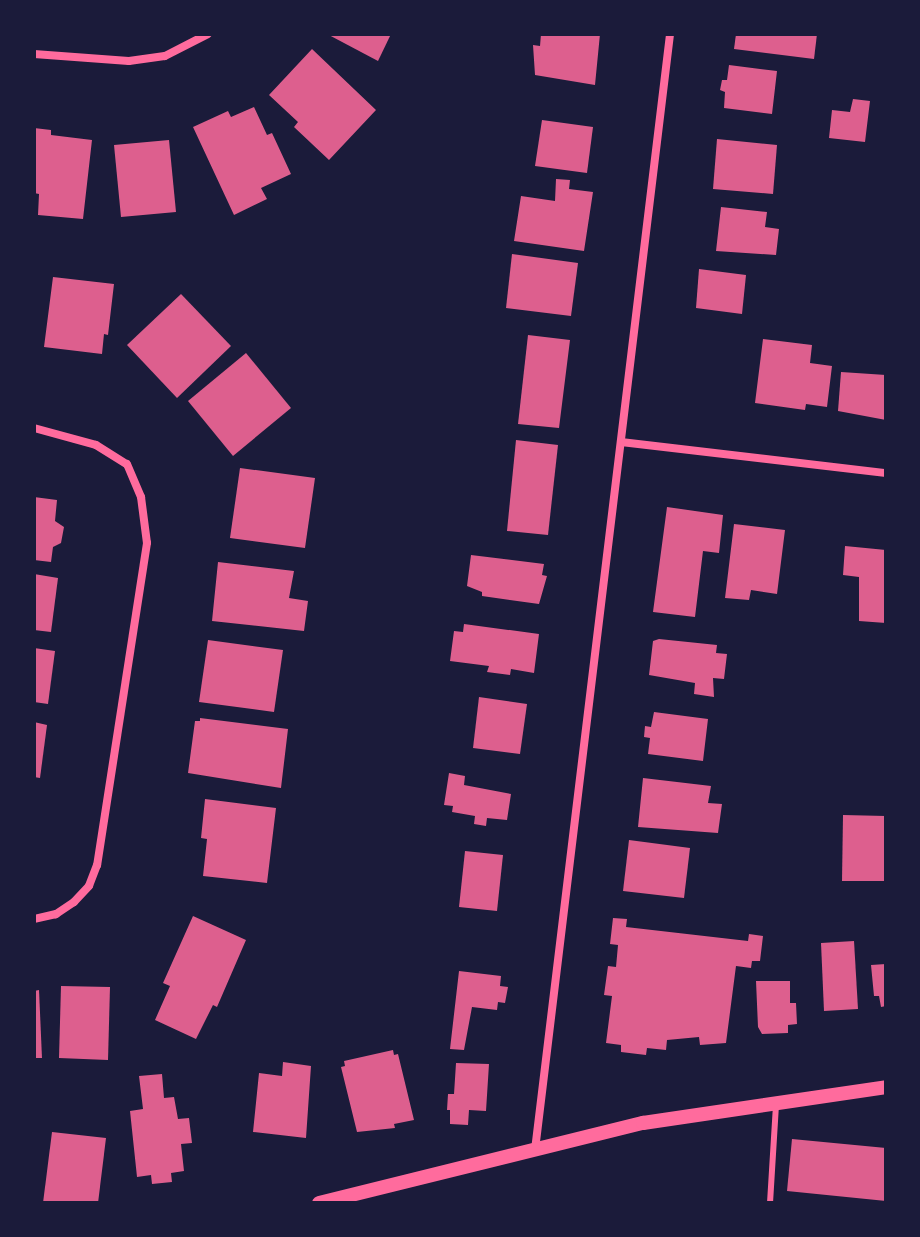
<!DOCTYPE html>
<html>
<head>
<meta charset="utf-8">
<style>
	body { margin:0 }
	#map { position:relative; width:920px; height:1237px; overflow:hidden; background:#1b1b3a; font-family:"Fira Sans Condensed",sans-serif }
	div>[style] { position:absolute }
	.building>* { inset:0; background:#dd5f8e }
	.service>* { height:6px; margin:-3px; padding:0 3px; transform-origin:3px; border-radius:3px; background:#ff6b9d }
	.minor>* { height:8px; margin:-4px; padding:0 4px; transform-origin:4px; border-radius:4px; background:#ff6b9d }
	.tertiary>* { height:14px; margin:-7px; padding:0 7px; transform-origin:7px; border-radius:7px; background:#ff6b9d }
	span { translate:-50% -50%; white-space:nowrap; text-align:center; line-height:1.15; -webkit-text-stroke:6px #1b1b3a; paint-order:stroke }
	.frame { position:absolute; inset:0; border:36px solid #1b1b3a; pointer-events:none }
</style>
</head>
<body>
<div id="map">
	<div class="building">
		<i style="clip-path:polygon(327px 34px,391px 34px,378px 61px)"></i>
		<i style="clip-path:polygon(541px 34px,600px 34px,595px 85px,535px 75px,533px 45px,540px 46px)"></i>
		<i style="clip-path:polygon(736px 34px,817px 34px,814px 59px,734px 49px)"></i>
		<i style="clip-path:polygon(312px 49px,376px 110px,329px 160px,294px 127px,298px 122px,269px 95px)"></i>
		<i style="clip-path:polygon(729px 65px,777px 71px,772px 114px,724px 108px,725px 92px,720px 90px,722px 80px,727px 80px)"></i>
		<i style="clip-path:polygon(853px 99px,870px 101px,865px 142px,829px 138px,832px 110px,850px 112px)"></i>
		<i style="clip-path:polygon(254px 107px,267px 135px,272px 133px,291px 174px,261px 188px,267px 199px,234px 215px,193px 127px,228px 111px,231px 117px)"></i>
		<i style="clip-path:polygon(542px 120px,593px 127px,587px 173px,535px 166px)"></i>
		<i style="clip-path:polygon(34px 128px,51px 130px,51px 135px,92px 140px,83px 219px,38px 215px,39px 194px,34px 193px)"></i>
		<i style="clip-path:polygon(717px 139px,777px 145px,773px 194px,713px 189px)"></i>
		<i style="clip-path:polygon(169px 140px,176px 212px,121px 217px,114px 145px)"></i>
		<i style="clip-path:polygon(556px 179px,570px 180px,569px 189px,593px 192px,584px 251px,514px 241px,521px 196px,555px 201px)"></i>
		<i style="clip-path:polygon(721px 207px,767px 212px,765px 227px,779px 229px,776px 255px,716px 251px)"></i>
		<i style="clip-path:polygon(512px 254px,578px 263px,571px 316px,506px 308px)"></i>
		<i style="clip-path:polygon(699px 269px,746px 275px,742px 314px,696px 308px)"></i>
		<i style="clip-path:polygon(53px 277px,114px 284px,108px 335px,104px 334px,102px 354px,44px 347px)"></i>
		<i style="clip-path:polygon(181px 294px,231px 346px,177px 398px,127px 345px)"></i>
		<i style="clip-path:polygon(528px 335px,570px 340px,559px 428px,518px 424px)"></i>
		<i style="clip-path:polygon(763px 339px,812px 345px,810px 363px,832px 366px,827px 407px,806px 404px,805px 410px,755px 403px)"></i>
		<i style="clip-path:polygon(246px 353px,291px 408px,233px 456px,188px 401px)"></i>
		<i style="clip-path:polygon(841px 372px,886px 375px,886px 420px,838px 411px)"></i>
		<i style="clip-path:polygon(516px 440px,558px 445px,548px 535px,507px 531px)"></i>
		<i style="clip-path:polygon(240px 468px,315px 478px,305px 548px,230px 538px)"></i>
		<i style="clip-path:polygon(34px 497px,57px 500px,55px 521px,64px 527px,61px 543px,53px 547px,51px 562px,34px 560px)"></i>
		<i style="clip-path:polygon(667px 507px,723px 515px,719px 553px,703px 551px,695px 617px,653px 612px)"></i>
		<i style="clip-path:polygon(734px 524px,785px 530px,777px 594px,751px 590px,749px 600px,725px 598px)"></i>
		<i style="clip-path:polygon(845px 546px,886px 550px,886px 623px,859px 621px,859px 577px,843px 575px)"></i>
		<i style="clip-path:polygon(471px 555px,544px 564px,542px 575px,547px 576px,539px 604px,482px 596px,482px 592px,467px 586px)"></i>
		<i style="clip-path:polygon(218px 562px,294px 571px,289px 598px,308px 601px,304px 631px,212px 621px)"></i>
		<i style="clip-path:polygon(34px 574px,58px 578px,51px 632px,34px 630px)"></i>
		<i style="clip-path:polygon(464px 624px,539px 634px,534px 673px,511px 669px,510px 675px,487px 672px,489px 666px,450px 661px,454px 631px,463px 632px)"></i>
		<i style="clip-path:polygon(659px 639px,717px 645px,716px 653px,727px 654px,724px 679px,713px 678px,714px 697px,694px 694px,695px 683px,649px 675px,653px 641px)"></i>
		<i style="clip-path:polygon(208px 640px,283px 650px,274px 712px,199px 702px)"></i>
		<i style="clip-path:polygon(34px 648px,55px 651px,48px 704px,34px 702px)"></i>
		<i style="clip-path:polygon(479px 697px,527px 704px,520px 754px,473px 748px)"></i>
		<i style="clip-path:polygon(654px 712px,708px 719px,703px 761px,648px 754px,650px 738px,644px 737px,645px 726px,651px 727px)"></i>
		<i style="clip-path:polygon(200px 718px,288px 729px,281px 788px,188px 773px,195px 721px,200px 721px)"></i>
		<i style="clip-path:polygon(34px 722px,47px 725px,40px 778px,34px 777px)"></i>
		<i style="clip-path:polygon(449px 773px,465px 776px,464px 785px,511px 794px,507px 820px,487px 818px,486px 826px,474px 824px,475px 816px,452px 812px,453px 806px,444px 805px)"></i>
		<i style="clip-path:polygon(643px 778px,711px 786px,708px 803px,722px 804px,718px 833px,638px 827px)"></i>
		<i style="clip-path:polygon(205px 799px,276px 808px,267px 883px,203px 876px,207px 839px,201px 838px)"></i>
		<i style="clip-path:polygon(843px 815px,886px 816px,886px 881px,842px 881px)"></i>
		<i style="clip-path:polygon(629px 840px,690px 848px,684px 898px,623px 891px)"></i>
		<i style="clip-path:polygon(465px 851px,503px 855px,497px 911px,459px 907px)"></i>
		<i style="clip-path:polygon(193px 916px,246px 940px,217px 1007px,213px 1005px,196px 1039px,155px 1020px,170px 986px,163px 983px)"></i>
		<i style="clip-path:polygon(613px 918px,627px 919px,626px 927px,748px 941px,749px 934px,763px 936px,760px 961px,752px 961px,751px 968px,736px 966px,726px 1043px,700px 1045px,699px 1037px,667px 1040px,666px 1050px,647px 1048px,646px 1055px,621px 1052px,621px 1045px,606px 1043px,612px 996px,604px 995px,608px 966px,616px 967px,618px 945px,610px 944px)"></i>
		<i style="clip-path:polygon(854px 941px,858px 1009px,824px 1011px,821px 943px)"></i>
		<i style="clip-path:polygon(886px 964px,886px 1006px,881px 1007px,879px 996px,874px 996px,871px 965px)"></i>
		<i style="clip-path:polygon(459px 971px,501px 976px,500px 986px,508px 987px,505px 1003px,498px 1002px,497px 1010px,472px 1007px,464px 1050px,450px 1049px)"></i>
		<i style="clip-path:polygon(756px 981px,790px 981px,790px 1003px,796px 1003px,797px 1024px,788px 1025px,788px 1033px,762px 1034px,758px 1027px)"></i>
		<i style="clip-path:polygon(61px 986px,110px 987px,108px 1060px,59px 1058px)"></i>
		<i style="clip-path:polygon(39px 990px,42px 1058px,34px 1058px,34px 991px)"></i>
		<i style="clip-path:polygon(393px 1050px,394px 1055px,398px 1054px,414px 1120px,394px 1124px,395px 1128px,357px 1132px,341px 1067px,345px 1066px,344px 1061px)"></i>
		<i style="clip-path:polygon(283px 1062px,311px 1066px,306px 1138px,253px 1132px,259px 1073px,282px 1076px)"></i>
		<i style="clip-path:polygon(456px 1063px,489px 1064px,486px 1111px,469px 1110px,468px 1125px,450px 1124px,450px 1110px,447px 1110px,448px 1094px,454px 1094px)"></i>
		<i style="clip-path:polygon(162px 1074px,164px 1098px,174px 1097px,178px 1119px,189px 1118px,192px 1143px,181px 1144px,184px 1171px,171px 1173px,172px 1182px,152px 1184px,151px 1175px,137px 1177px,130px 1111px,143px 1109px,139px 1076px)"></i>
		<i style="clip-path:polygon(52px 1132px,106px 1138px,98px 1203px,43px 1203px)"></i>
		<i style="clip-path:polygon(792px 1139px,886px 1148px,886px 1201px,787px 1191px)"></i>
	</div>
	<div class="service">
		<i style="left:770px;top:1203px;width:97px;rotate:-86.5deg"></i>
	</div>
	<div class="minor">
		<i style="left:34px;top:54px;width:95px;rotate:4.2deg"></i>
		<i style="left:129px;top:61px;width:36px;rotate:-8deg"></i>
		<i style="left:165px;top:56px;width:48px;rotate:-27.1deg"></i>
		<i style="left:34px;top:428px;width:64px;rotate:15.3deg"></i>
		<i style="left:96px;top:445px;width:36px;rotate:32deg"></i>
		<i style="left:127px;top:464px;width:36px;rotate:67deg"></i>
		<i style="left:141px;top:497px;width:46px;rotate:82.6deg"></i>
		<i style="left:147px;top:543px;width:326px;rotate:98.8deg"></i>
		<i style="left:97px;top:865px;width:22px;rotate:111deg"></i>
		<i style="left:89px;top:886px;width:22px;rotate:133deg"></i>
		<i style="left:74px;top:902px;width:22px;rotate:146deg"></i>
		<i style="left:56px;top:914px;width:23px;rotate:167deg"></i>
		<i style="left:621px;top:442px;width:267px;rotate:6.7deg"></i>
		<i style="left:535px;top:1150px;width:1124px;rotate:-83.1deg"></i>
	</div>
	<div class="tertiary">
		<i style="left:319px;top:1203px;width:334px;rotate:-13.9deg"></i>
		<i style="left:643px;top:1123px;width:246px;rotate:-8.4deg"></i>
	</div>
	<div class="frame"></div>
</div>
</body>
</html>
